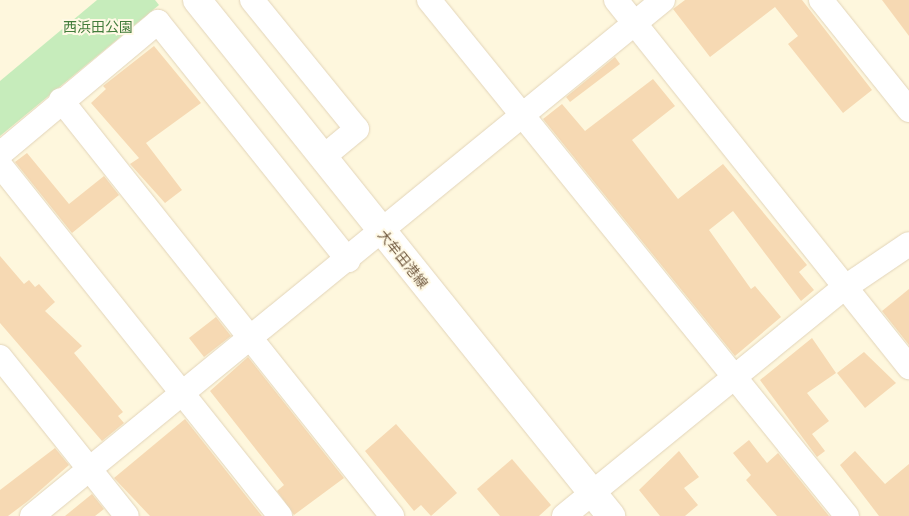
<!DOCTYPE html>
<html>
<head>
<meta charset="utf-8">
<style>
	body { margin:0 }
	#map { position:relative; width:909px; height:516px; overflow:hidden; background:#fef7dd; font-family:"Noto Sans","Noto Sans JP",sans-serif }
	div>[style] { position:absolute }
	.green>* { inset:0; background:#c6ecbb }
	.building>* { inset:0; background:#f6d9b3 }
	.roads { filter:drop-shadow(0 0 1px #e2d4b9) drop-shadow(0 0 1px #e2d4b9) }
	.street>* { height:24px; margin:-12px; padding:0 12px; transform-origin:12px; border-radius:12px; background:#fff }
	.secondary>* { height:28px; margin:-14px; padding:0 14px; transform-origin:14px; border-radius:14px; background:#fff }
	span { translate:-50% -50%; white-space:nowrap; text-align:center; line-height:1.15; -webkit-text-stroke:4px #fff9e5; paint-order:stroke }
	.park-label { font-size:14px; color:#427c3b }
	.street-label { font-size:14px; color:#755e44 }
</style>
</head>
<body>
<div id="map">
	<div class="green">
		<i style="clip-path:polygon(97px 0,155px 0,159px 5px,0 136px,0 81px)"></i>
	</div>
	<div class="building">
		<i style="clip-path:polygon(685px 0,802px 0,872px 90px,843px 113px,788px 44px,798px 36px,775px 7px,710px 57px,673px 9px)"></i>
		<i style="clip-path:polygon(882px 0,909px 0,909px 36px)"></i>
		<i style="clip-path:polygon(154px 46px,201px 103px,146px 143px,182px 190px,165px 203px,130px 164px,139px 158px,91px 103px,106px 89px,103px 86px)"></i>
		<i style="clip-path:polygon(615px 57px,620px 64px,570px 102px,566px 97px)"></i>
		<i style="clip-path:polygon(653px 79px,675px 106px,632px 140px,678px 199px,723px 164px,807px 265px,799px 272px,814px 290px,801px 301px,733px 211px,709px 230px,751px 289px,755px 286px,781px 317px,735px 356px,543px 119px,562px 104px,585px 131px)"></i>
		<i style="clip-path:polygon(27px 153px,69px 204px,104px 176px,119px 195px,72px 233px,15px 162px)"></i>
		<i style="clip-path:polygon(0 256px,24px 284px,29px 280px,35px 287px,39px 284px,55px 302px,45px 311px,82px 346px,74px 353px,123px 412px,118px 416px,124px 423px,102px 441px,0 323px)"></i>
		<i style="clip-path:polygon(909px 289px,909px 345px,882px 311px)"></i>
		<i style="clip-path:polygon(216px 317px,231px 336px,204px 357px,189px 338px)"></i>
		<i style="clip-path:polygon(812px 338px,836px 373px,807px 393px,829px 421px,812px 434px,825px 451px,817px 457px,760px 380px)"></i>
		<i style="clip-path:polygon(864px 352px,896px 383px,865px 408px,837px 373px)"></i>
		<i style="clip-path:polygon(248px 357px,344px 478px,294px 515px,277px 491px,284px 485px,210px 391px)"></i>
		<i style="clip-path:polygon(185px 419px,262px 516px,150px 516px,114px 478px)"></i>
		<i style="clip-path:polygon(396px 424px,457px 493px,431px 516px,421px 505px,414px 511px,365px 451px)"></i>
		<i style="clip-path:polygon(749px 440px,767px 463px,778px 453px,829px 516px,777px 516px,746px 480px,751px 475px,733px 453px)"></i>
		<i style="clip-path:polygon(55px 448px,69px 465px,28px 501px,8px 516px,0 516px,0 490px)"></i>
		<i style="clip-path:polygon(679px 451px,699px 477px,684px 488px,698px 505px,685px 516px,660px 516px,639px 490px)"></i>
		<i style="clip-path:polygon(855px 451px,885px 484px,909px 464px,909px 516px,879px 516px,840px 465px)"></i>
		<i style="clip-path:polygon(512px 459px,551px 505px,539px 516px,500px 516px,477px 489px)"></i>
		<i style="clip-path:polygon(92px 494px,104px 509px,95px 516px,65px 516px)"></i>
	</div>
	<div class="roads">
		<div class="street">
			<i style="left:252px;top:0;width:166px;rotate:50.9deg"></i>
			<i style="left:357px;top:129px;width:45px;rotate:140.4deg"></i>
			<i style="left:429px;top:0;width:664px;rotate:50.99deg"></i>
			<i style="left:616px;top:0;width:470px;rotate:51.4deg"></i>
			<i style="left:821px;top:0;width:141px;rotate:51.3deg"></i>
			<i style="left:61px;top:100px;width:532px;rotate:51.49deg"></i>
			<i style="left:0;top:154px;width:206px;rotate:-39.9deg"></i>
			<i style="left:158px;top:22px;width:305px;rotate:51.4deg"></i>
			<i style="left:0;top:165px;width:449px;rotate:51.4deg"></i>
			<i style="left:0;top:357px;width:203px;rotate:51.4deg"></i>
			<i style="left:32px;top:516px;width:815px;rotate:-39.27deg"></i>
			<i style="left:564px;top:516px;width:361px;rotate:-39.2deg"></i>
			<i style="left:844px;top:288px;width:78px;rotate:-34.1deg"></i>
		</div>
		<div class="secondary">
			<i style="left:197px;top:0;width:662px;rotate:51.26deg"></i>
		</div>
	</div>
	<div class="park-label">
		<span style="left:98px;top:27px">西浜田公園</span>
	</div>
	<div class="street-label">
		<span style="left:403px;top:259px;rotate:51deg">大牟田港線</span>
	</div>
</div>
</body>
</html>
